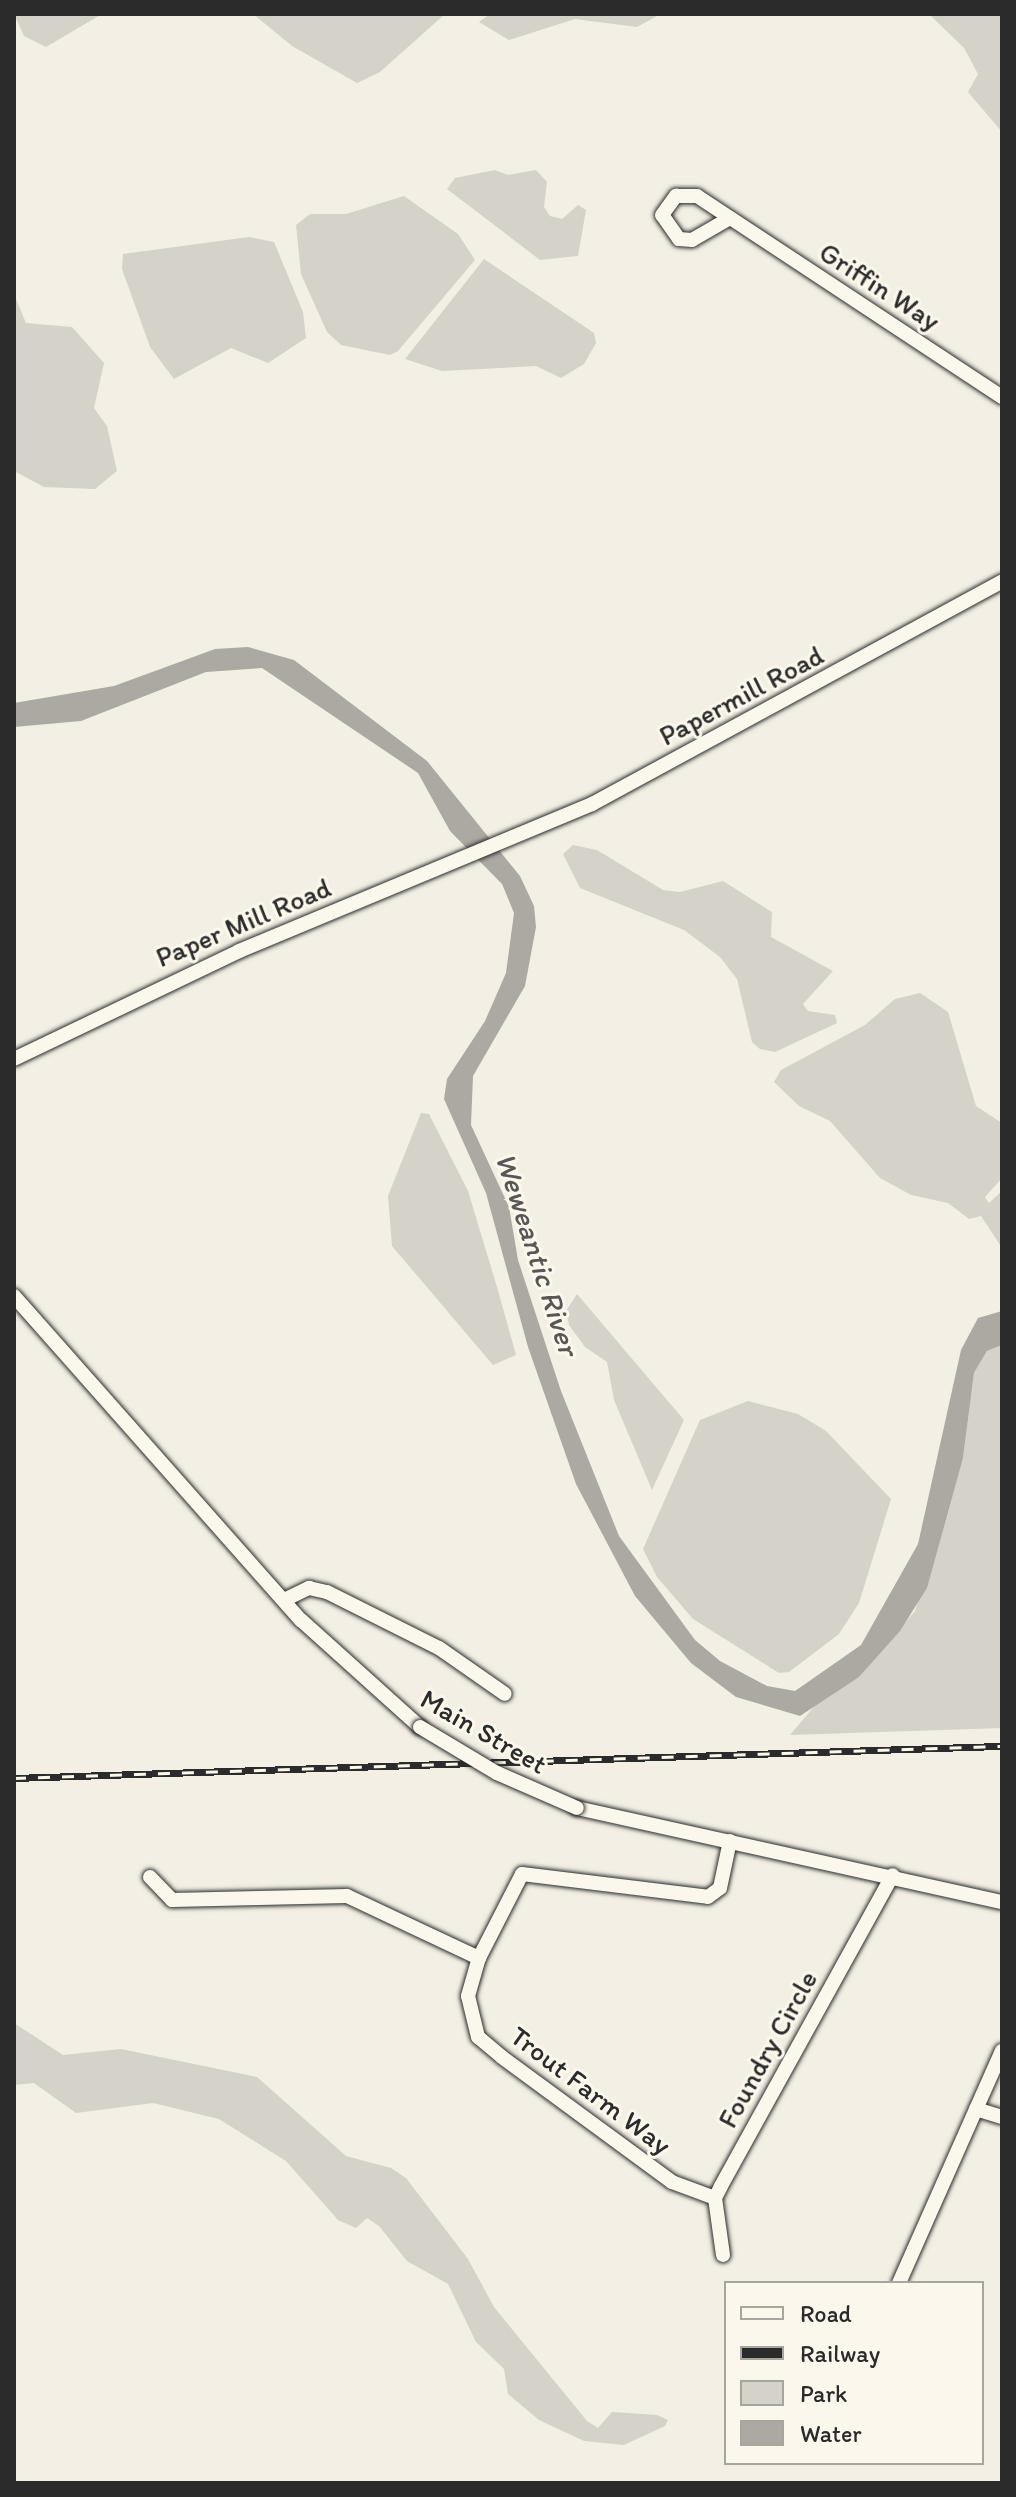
<!DOCTYPE html>
<html>
<head>
<meta charset="utf-8">
<style>
	body { margin:0 }
	#map { position:relative; width:1016px; height:2497px; overflow:hidden; background:#f3efe4; font-family:Itim,sans-serif }
	div>[style] { position:absolute }
	.green>* { inset:0; background:#d5d2c9 }
	.water>* { inset:0; background:#aca9a2 }
	.roads { filter:drop-shadow(0 0 2px #2b2b2b) drop-shadow(0 0 2px #2b2b2b) }
	.minor>* { height:14px; margin:-7px; padding:0 7px; transform-origin:7px; border-radius:7px; background:#fbf7ec }
	.rail>* { height:7px; margin-top:-3.5px; transform-origin:0; background:repeating-linear-gradient(90deg,#fbf7ec 0 12px,#2b2b2b 0 24px); box-sizing:border-box; border-block:2px solid #2b2b2b }
	.bridges { filter:drop-shadow(0 0 2px #2b2b2b) drop-shadow(0 0 2px #2b2b2b) }
	.minor-bridge>* { height:14px; margin:-7px; padding:0 7px; transform-origin:7px; border-radius:7px; background:#fbf7ec }
	span { translate:-50% -50%; white-space:nowrap; text-align:center; line-height:1.15; -webkit-text-stroke:6px #fbf7ec; paint-order:stroke }
	.street-label { font-size:28px; color:#2b2b2b }
	.water-label { font-size:30px; color:#585755; font-style:italic }
	.frame { position:absolute; inset:0; border:16px solid #2b2b2b; pointer-events:none }
	.legend { position:absolute; left:724px; top:2281px; width:260px; height:184px; box-sizing:border-box; background:#fbf7ec; border:2px solid #a8a59f; margin:0; padding:10px 14px; list-style:none; font-size:24px; color:#2b2b2b }
	.legend li { display:flex; align-items:center; gap:16px; height:40px }
	.legend b { width:40px; border:2px solid #a8a59f }
</style>
</head>
<body>
<div id="map">
	<div class="green">
		<i style="clip-path:polygon(14px 14px,102px 14px,46px 47px,24px 36px)"></i>
		<i style="clip-path:polygon(253px 14px,445px 14px,380px 72px,357px 83px,292px 46px)"></i>
		<i style="clip-path:polygon(490px 14px,658px 14px,659px 15px,637px 27px,575px 19px,509px 40px,479px 22px)"></i>
		<i style="clip-path:polygon(929px 14px,1002px 14px,1002px 132px,968px 92px,978px 74px,964px 48px)"></i>
		<i style="clip-path:polygon(495px 170px,508px 175px,536px 170px,547px 182px,544px 207px,550px 216px,562px 219px,578px 205px,586px 210px,578px 256px,540px 260px,447px 189px,455px 178px)"></i>
		<i style="clip-path:polygon(404px 196px,458px 234px,475px 260px,398px 351px,390px 355px,341px 345px,327px 332px,301px 274px,296px 225px,310px 214px,346px 214px)"></i>
		<i style="clip-path:polygon(249px 237px,274px 242px,303px 312px,306px 338px,268px 363px,231px 348px,174px 379px,150px 347px,122px 269px,123px 254px)"></i>
		<i style="clip-path:polygon(484px 259px,594px 333px,596px 343px,584px 364px,561px 378px,536px 366px,442px 371px,405px 359px)"></i>
		<i style="clip-path:polygon(14px 294px,26px 323px,72px 327px,104px 363px,94px 408px,107px 426px,117px 471px,95px 489px,44px 487px,14px 471px)"></i>
		<i style="clip-path:polygon(573px 845px,597px 850px,663px 890px,680px 892px,723px 881px,772px 912px,771px 937px,833px 971px,803px 1004px,808px 1011px,835px 1015px,837px 1023px,775px 1052px,760px 1049px,752px 1042px,737px 979px,720px 957px,684px 930px,580px 888px,563px 854px)"></i>
		<i style="clip-path:polygon(920px 993px,948px 1012px,976px 1106px,1002px 1123px,1002px 1178px,985px 1197px,989px 1203px,1002px 1191px,1002px 1248px,981px 1216px,969px 1219px,948px 1203px,911px 1195px,880px 1178px,830px 1121px,799px 1106px,774px 1082px,781px 1070px,865px 1025px,895px 999px)"></i>
		<i style="clip-path:polygon(421px 1113px,429px 1114px,468px 1191px,497px 1287px,516px 1355px,493px 1365px,392px 1246px,388px 1196px)"></i>
		<i style="clip-path:polygon(577px 1294px,684px 1420px,652px 1490px,614px 1400px,607px 1362px,585px 1347px,569px 1325px,566px 1311px)"></i>
		<i style="clip-path:polygon(1002px 1345px,1002px 1728px,790px 1735px,823px 1696px,859px 1677px,915px 1611px,963px 1458px,974px 1373px,987px 1351px)"></i>
		<i style="clip-path:polygon(748px 1401px,798px 1414px,826px 1431px,891px 1499px,859px 1603px,839px 1634px,789px 1672px,779px 1673px,693px 1619px,657px 1577px,643px 1549px,700px 1420px)"></i>
		<i style="clip-path:polygon(14px 2023px,63px 2055px,121px 2049px,257px 2077px,346px 2156px,391px 2168px,406px 2178px,468px 2259px,494px 2307px,587px 2421px,598px 2428px,612px 2412px,657px 2415px,668px 2420px,665px 2426px,624px 2445px,584px 2441px,539px 2420px,508px 2394px,504px 2369px,476px 2342px,448px 2284px,407px 2261px,379px 2226px,367px 2218px,356px 2228px,338px 2220px,286px 2161px,219px 2119px,153px 2103px,76px 2113px,34px 2083px,14px 2085px)"></i>
	</div>
	<div class="water">
		<i style="clip-path:polygon(248px 647px,294px 660px,427px 761px,520px 876px,534px 906px,536px 927px,525px 986px,473px 1076px,471px 1125px,509px 1207px,518px 1260px,561px 1391px,619px 1536px,695px 1640px,720px 1661px,767px 1686px,795px 1691px,861px 1645px,918px 1544px,961px 1350px,978px 1318px,1002px 1311px,1002px 1345px,987px 1351px,974px 1373px,963px 1458px,927px 1588px,900px 1631px,859px 1677px,800px 1716px,736px 1697px,691px 1663px,635px 1596px,576px 1484px,528px 1347px,486px 1193px,444px 1099px,447px 1079px,485px 1021px,506px 973px,514px 913px,502px 884px,450px 831px,418px 773px,262px 668px,206px 672px,81px 721px,14px 727px,14px 703px,114px 686px,215px 649px)"></i>
	</div>
	<div class="roads">
		<div class="minor">
			<i style="left:730px;top:218px;width:44px;rotate:149.9deg"></i>
			<i style="left:692px;top:240px;width:13px;rotate:-176deg"></i>
			<i style="left:679px;top:239px;width:29px;rotate:-125deg"></i>
			<i style="left:662px;top:215px;width:24px;rotate:-54deg"></i>
			<i style="left:676px;top:196px;width:21px"></i>
			<i style="left:697px;top:196px;width:365px;rotate:33.4deg"></i>
			<i style="left:14px;top:1059px;width:250px;rotate:-25.6deg"></i>
			<i style="left:239px;top:951px;width:382px;rotate:-22.6deg"></i>
			<i style="left:592px;top:804px;width:467px;rotate:-28.5deg"></i>
			<i style="left:14px;top:1296px;width:433px;rotate:48.5deg"></i>
			<i style="left:301px;top:1620px;width:160px;rotate:42deg"></i>
			<i style="left:284px;top:1600px;width:28px;rotate:-26deg"></i>
			<i style="left:309px;top:1588px;width:18px;rotate:13deg"></i>
			<i style="left:327px;top:1592px;width:125px;rotate:26.6deg"></i>
			<i style="left:439px;top:1648px;width:80px;rotate:34.9deg"></i>
			<i style="left:577px;top:1808px;width:435px;rotate:12.5deg"></i>
			<i style="left:150px;top:1877px;width:32px;rotate:46deg"></i>
			<i style="left:172px;top:1900px;width:175px;rotate:-1.3deg"></i>
			<i style="left:347px;top:1896px;width:146px;rotate:25.2deg"></i>
			<i style="left:976px;top:2109px;width:27px;rotate:17deg"></i>
			<i style="left:715px;top:2198px;width:46px;rotate:-159.6deg"></i>
			<i style="left:672px;top:2182px;width:211px;rotate:-143.7deg"></i>
			<i style="left:502px;top:2057px;width:31px;rotate:-140deg"></i>
			<i style="left:478px;top:2037px;width:42px;rotate:-103.7deg"></i>
			<i style="left:468px;top:1996px;width:40px;rotate:-74deg"></i>
			<i style="left:479px;top:1958px;width:94px;rotate:-62.9deg"></i>
			<i style="left:522px;top:1874px;width:187px;rotate:7deg"></i>
			<i style="left:708px;top:1897px;width:15px;rotate:-37deg"></i>
			<i style="left:720px;top:1888px;width:48px;rotate:-78deg"></i>
			<i style="left:723px;top:2255px;width:58px;rotate:-98deg"></i>
			<i style="left:715px;top:2198px;width:13px;rotate:-63deg"></i>
			<i style="left:721px;top:2186px;width:355px;rotate:-61.1deg"></i>
			<i style="left:899px;top:2283px;width:254px;rotate:-66.1deg"></i>
		</div>
	</div>
	<div class="rail">
		<i style="left:14px;top:1778px;width:989px;rotate:-1.86deg"></i>
	</div>
	<div class="bridges">
		<div class="minor-bridge">
			<i style="left:420px;top:1727px;width:90px;rotate:30.9deg"></i>
			<i style="left:497px;top:1773px;width:87px;rotate:23.6deg"></i>
		</div>
	</div>
	<div class="street-label">
		<span style="left:880px;top:286px;rotate:33deg">Griffin Way</span>
		<span style="left:741px;top:695px;rotate:-28deg">Papermill Road</span>
		<span style="left:243px;top:922px;rotate:-23deg">Paper Mill Road</span>
		<span style="left:484px;top:1731px;rotate:30deg">Main Street</span>
		<span style="left:767px;top:2049px;rotate:-61deg">Foundry Circle</span>
		<span style="left:591px;top:2090px;rotate:37deg">Trout Farm Way</span>
	</div>
	<div class="water-label">
		<span style="left:537px;top:1254px;rotate:72deg">Weweantic River</span>
	</div>
	<div class="frame"></div>
	<ul class="legend">
	<li><b style="height:10px;background:#fbf7ec"></b>Road</li>
	<li><b style="height:10px;background:#2b2b2b"></b>Railway</li>
	<li><b style="height:22px;background:#d5d2c9"></b>Park</li>
	<li><b style="height:22px;background:#aca9a2"></b>Water</li>
	</ul>
</div>
</body>
</html>
